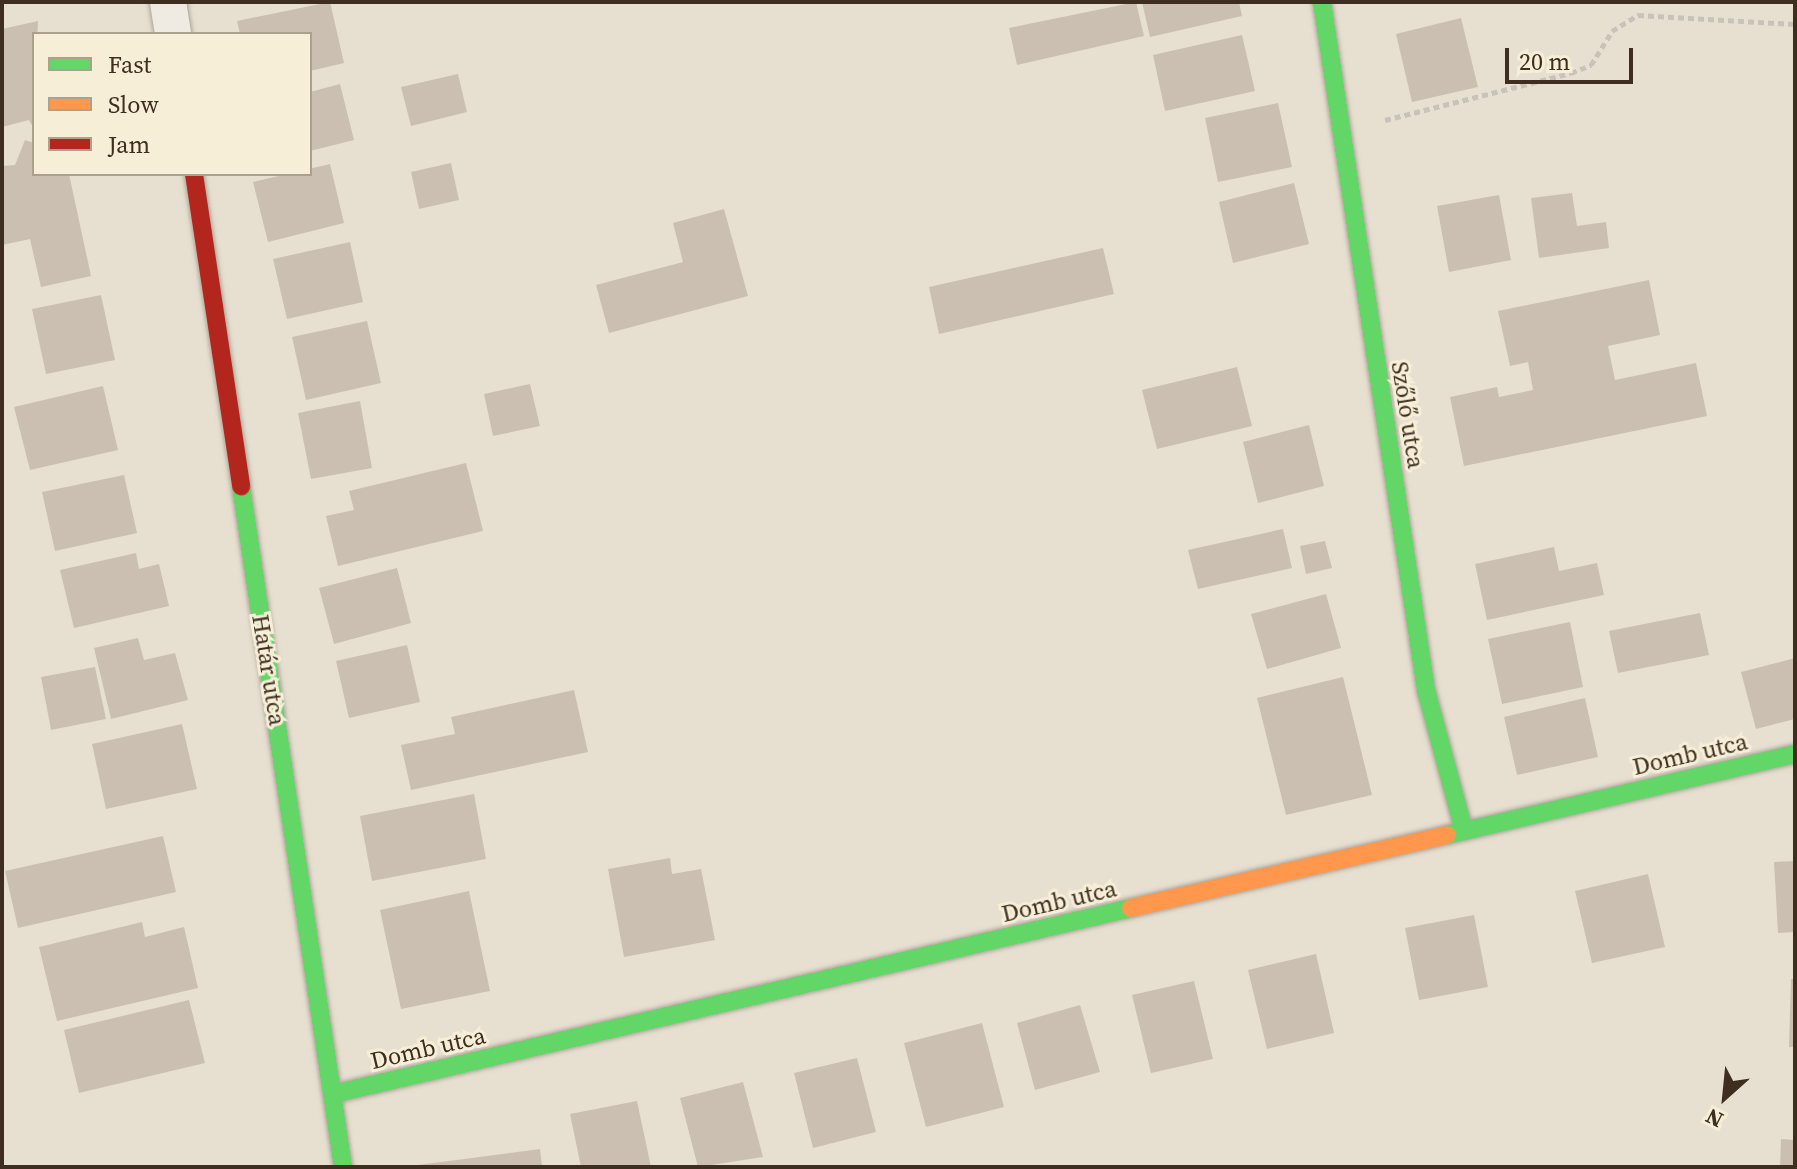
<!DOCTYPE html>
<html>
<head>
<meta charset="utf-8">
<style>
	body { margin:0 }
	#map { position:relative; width:1797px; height:1169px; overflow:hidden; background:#e7e0d1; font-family:"Source Serif 4",serif }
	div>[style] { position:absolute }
	.building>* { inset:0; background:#cbbfb2 }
	.path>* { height:5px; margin-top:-2.5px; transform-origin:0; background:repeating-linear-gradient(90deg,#c8c2b9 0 6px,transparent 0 10px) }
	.roads { filter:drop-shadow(0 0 2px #ada599) drop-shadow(0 0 2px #ada599) }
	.street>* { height:36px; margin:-18px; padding:0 18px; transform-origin:18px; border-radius:18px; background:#efebe3 }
	.fast>* { height:18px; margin:-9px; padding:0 9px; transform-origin:9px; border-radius:9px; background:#63d668 }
	.slow>* { height:18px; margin:-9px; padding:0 9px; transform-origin:9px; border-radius:9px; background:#ff974d }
	.jam>* { height:18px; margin:-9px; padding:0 9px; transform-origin:9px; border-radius:9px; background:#b3261e }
	span { translate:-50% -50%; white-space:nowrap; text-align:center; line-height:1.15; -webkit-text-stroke:6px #f7eed8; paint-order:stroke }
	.street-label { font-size:24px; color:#3d2e20 }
	.frame { position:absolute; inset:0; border:4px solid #3d2e20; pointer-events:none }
	.legend { position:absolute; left:32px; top:32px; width:280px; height:144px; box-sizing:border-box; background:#f7eed8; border:2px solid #ada18e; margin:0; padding:10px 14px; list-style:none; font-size:24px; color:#3d2e20 }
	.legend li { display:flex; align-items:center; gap:16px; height:40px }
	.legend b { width:40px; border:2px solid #ada18e }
	.north { position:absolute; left:1685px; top:1057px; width:80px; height:80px; -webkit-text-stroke:6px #f7eed8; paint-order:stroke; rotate:207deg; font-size:22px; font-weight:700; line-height:32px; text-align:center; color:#3d2e20 }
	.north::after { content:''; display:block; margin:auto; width:28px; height:36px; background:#3d2e20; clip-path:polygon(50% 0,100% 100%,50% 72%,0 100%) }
	.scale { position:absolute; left:1505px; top:48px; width:128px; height:36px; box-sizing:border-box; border:4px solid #3d2e20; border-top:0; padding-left:10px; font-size:24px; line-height:28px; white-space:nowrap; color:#3d2e20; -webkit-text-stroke:6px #f7eed8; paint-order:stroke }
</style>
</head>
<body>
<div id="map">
	<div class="building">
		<i style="clip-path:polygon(330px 2px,344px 63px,310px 71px,310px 34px,240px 34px,237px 21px)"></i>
		<i style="clip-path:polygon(1136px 2px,1144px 36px,1017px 65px,1009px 28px)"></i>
		<i style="clip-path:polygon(1142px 2px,1239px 2px,1242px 16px,1150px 37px)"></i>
		<i style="clip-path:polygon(1461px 18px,1478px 87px,1412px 102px,1396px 34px)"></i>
		<i style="clip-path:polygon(38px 21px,34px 129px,29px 120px,2px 127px,2px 29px)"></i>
		<i style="clip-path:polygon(1242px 35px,1255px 91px,1165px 111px,1153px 55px)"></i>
		<i style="clip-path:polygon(458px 74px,467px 112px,411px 126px,401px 87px)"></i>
		<i style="clip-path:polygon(340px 84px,354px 140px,310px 151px,310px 92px)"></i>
		<i style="clip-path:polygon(1278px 103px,1292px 167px,1218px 182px,1205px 118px)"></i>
		<i style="clip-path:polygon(25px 140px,34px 143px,34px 174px,69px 174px,91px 276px,41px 287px,30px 239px,2px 245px,2px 166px,15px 165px)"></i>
		<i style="clip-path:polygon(451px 163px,459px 200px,419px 209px,411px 172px)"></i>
		<i style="clip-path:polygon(330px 164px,344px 223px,268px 242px,253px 182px)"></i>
		<i style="clip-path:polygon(1294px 183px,1309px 244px,1233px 263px,1219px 202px)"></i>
		<i style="clip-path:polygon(1572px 193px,1577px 226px,1606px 222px,1609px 248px,1539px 258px,1531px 198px)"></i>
		<i style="clip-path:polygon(1499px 195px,1511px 260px,1449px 272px,1437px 206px)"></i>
		<i style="clip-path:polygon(724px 209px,748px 296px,609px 333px,596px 285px,683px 262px,673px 223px)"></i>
		<i style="clip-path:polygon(350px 242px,363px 302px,287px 319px,273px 259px)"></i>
		<i style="clip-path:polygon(1103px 248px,1114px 294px,939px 334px,929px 287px)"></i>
		<i style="clip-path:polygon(1649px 280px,1660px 335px,1608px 346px,1615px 380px,1696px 363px,1707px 416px,1464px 466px,1450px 397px,1497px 387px,1499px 397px,1533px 390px,1528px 362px,1510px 366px,1498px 311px)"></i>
		<i style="clip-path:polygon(101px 295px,115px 360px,46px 374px,32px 309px)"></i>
		<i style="clip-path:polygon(367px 321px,381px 383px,306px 400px,292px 337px)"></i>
		<i style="clip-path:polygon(1237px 367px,1252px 426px,1157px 449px,1142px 390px)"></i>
		<i style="clip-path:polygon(530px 384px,540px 426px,493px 436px,484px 394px)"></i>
		<i style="clip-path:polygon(103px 386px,118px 450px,30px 470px,14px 407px)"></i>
		<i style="clip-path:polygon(360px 401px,372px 468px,311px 479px,298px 413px)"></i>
		<i style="clip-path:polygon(1309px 425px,1324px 486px,1258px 503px,1243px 442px)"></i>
		<i style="clip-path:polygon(466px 463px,483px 531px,338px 566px,326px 516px,354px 510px,349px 491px)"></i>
		<i style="clip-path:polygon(124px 475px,137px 533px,55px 551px,42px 492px)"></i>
		<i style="clip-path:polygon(1283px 529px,1292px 568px,1198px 589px,1188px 550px)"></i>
		<i style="clip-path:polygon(1325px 541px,1332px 568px,1306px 574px,1300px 546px)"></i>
		<i style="clip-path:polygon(1554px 547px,1559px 571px,1597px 563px,1604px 595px,1487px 620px,1475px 564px)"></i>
		<i style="clip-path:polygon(136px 553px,139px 569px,159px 564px,169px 606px,74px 628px,60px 570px)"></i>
		<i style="clip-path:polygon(397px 568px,411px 623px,334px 644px,319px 588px)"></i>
		<i style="clip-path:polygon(1326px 594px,1341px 648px,1267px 669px,1251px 614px)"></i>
		<i style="clip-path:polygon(1700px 613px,1709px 655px,1618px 673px,1609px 631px)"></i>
		<i style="clip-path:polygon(1570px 622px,1583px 687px,1502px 704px,1488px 639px)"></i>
		<i style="clip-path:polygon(138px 638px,144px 660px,175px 653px,188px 700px,111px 719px,94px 648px)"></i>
		<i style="clip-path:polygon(407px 645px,420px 702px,349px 718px,336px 661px)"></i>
		<i style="clip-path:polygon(1795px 658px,1795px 719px,1756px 729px,1741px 672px)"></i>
		<i style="clip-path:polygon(95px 667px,106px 719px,51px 730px,41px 677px)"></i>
		<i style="clip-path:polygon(1343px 677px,1372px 795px,1286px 815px,1257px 698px)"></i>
		<i style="clip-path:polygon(574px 690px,588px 752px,411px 790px,401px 745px,455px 734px,451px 717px)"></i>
		<i style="clip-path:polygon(1585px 698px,1598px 757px,1517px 775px,1504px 717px)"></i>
		<i style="clip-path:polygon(182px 724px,197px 789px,106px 809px,92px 744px)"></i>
		<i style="clip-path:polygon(474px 794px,486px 859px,372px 881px,360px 816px)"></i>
		<i style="clip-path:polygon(163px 836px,176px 892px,18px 928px,5px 871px)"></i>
		<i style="clip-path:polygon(670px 858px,672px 874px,701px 869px,715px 940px,624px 957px,608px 869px)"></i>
		<i style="clip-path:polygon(1795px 861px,1795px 932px,1778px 933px,1774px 862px)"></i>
		<i style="clip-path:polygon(1648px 874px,1665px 947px,1592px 963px,1575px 891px)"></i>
		<i style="clip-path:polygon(469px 891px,490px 991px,401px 1009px,380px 910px)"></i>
		<i style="clip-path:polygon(1474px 915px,1488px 987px,1419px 1000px,1405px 928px)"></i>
		<i style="clip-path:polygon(142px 922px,145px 937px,184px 927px,198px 988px,57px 1021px,39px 947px)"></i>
		<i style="clip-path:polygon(1316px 954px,1334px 1033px,1267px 1049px,1248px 970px)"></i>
		<i style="clip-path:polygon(1791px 979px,1795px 979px,1795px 1047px,1789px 1047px)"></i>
		<i style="clip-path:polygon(1194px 981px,1213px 1059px,1151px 1073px,1132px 995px)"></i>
		<i style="clip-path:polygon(189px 1000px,205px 1063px,79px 1093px,64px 1030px)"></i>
		<i style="clip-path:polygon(1080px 1005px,1100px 1072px,1035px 1090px,1017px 1023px)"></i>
		<i style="clip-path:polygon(982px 1023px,1004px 1107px,926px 1127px,904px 1043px)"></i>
		<i style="clip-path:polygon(857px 1058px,876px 1132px,813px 1148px,794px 1073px)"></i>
		<i style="clip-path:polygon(743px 1082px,763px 1157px,698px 1167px,680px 1098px)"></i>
		<i style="clip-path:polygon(637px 1101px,651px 1167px,581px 1167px,570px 1114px)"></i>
		<i style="clip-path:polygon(1781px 1139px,1795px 1140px,1795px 1167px,1780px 1167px)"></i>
		<i style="clip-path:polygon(540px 1149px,542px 1167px,418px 1167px,418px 1165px)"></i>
	</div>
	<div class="path">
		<i style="left:1385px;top:120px;width:192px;rotate:-14.2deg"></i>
		<i style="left:1571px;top:73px;width:22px;rotate:-22deg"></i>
		<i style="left:1591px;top:65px;width:40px;rotate:-58deg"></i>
		<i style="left:1612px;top:31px;width:31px;rotate:-32deg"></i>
		<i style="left:1638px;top:15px;width:157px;rotate:3.3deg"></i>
	</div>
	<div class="roads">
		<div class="street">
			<i style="left:168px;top:2px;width:32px;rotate:81deg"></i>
		</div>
		<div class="fast">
			<i style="left:1322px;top:2px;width:696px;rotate:81.4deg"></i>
			<i style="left:1426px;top:690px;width:146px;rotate:74.9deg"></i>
			<i style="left:241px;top:486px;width:689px;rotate:81.48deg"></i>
			<i style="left:1447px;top:835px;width:357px;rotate:-13.1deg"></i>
			<i style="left:333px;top:1094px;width:819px;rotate:-13.12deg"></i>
		</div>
		<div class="slow">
			<i style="left:1131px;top:908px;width:324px;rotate:-13deg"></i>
		</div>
		<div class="jam">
			<i style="left:194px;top:174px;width:316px;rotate:81.4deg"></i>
		</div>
	</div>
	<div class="street-label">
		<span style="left:1408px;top:415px;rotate:81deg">Szőlő utca</span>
		<span style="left:269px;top:670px;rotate:81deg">Határ utca</span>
		<span style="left:1690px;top:754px;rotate:-13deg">Domb utca</span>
		<span style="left:1059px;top:901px;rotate:-13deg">Domb utca</span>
		<span style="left:428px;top:1048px;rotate:-13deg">Domb utca</span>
	</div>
	<div class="frame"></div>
	<ul class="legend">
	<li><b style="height:10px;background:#63d668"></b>Fast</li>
	<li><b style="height:10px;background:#ff974d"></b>Slow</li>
	<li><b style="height:10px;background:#b3261e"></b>Jam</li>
	</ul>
	<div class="north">N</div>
	<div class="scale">20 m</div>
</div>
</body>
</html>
